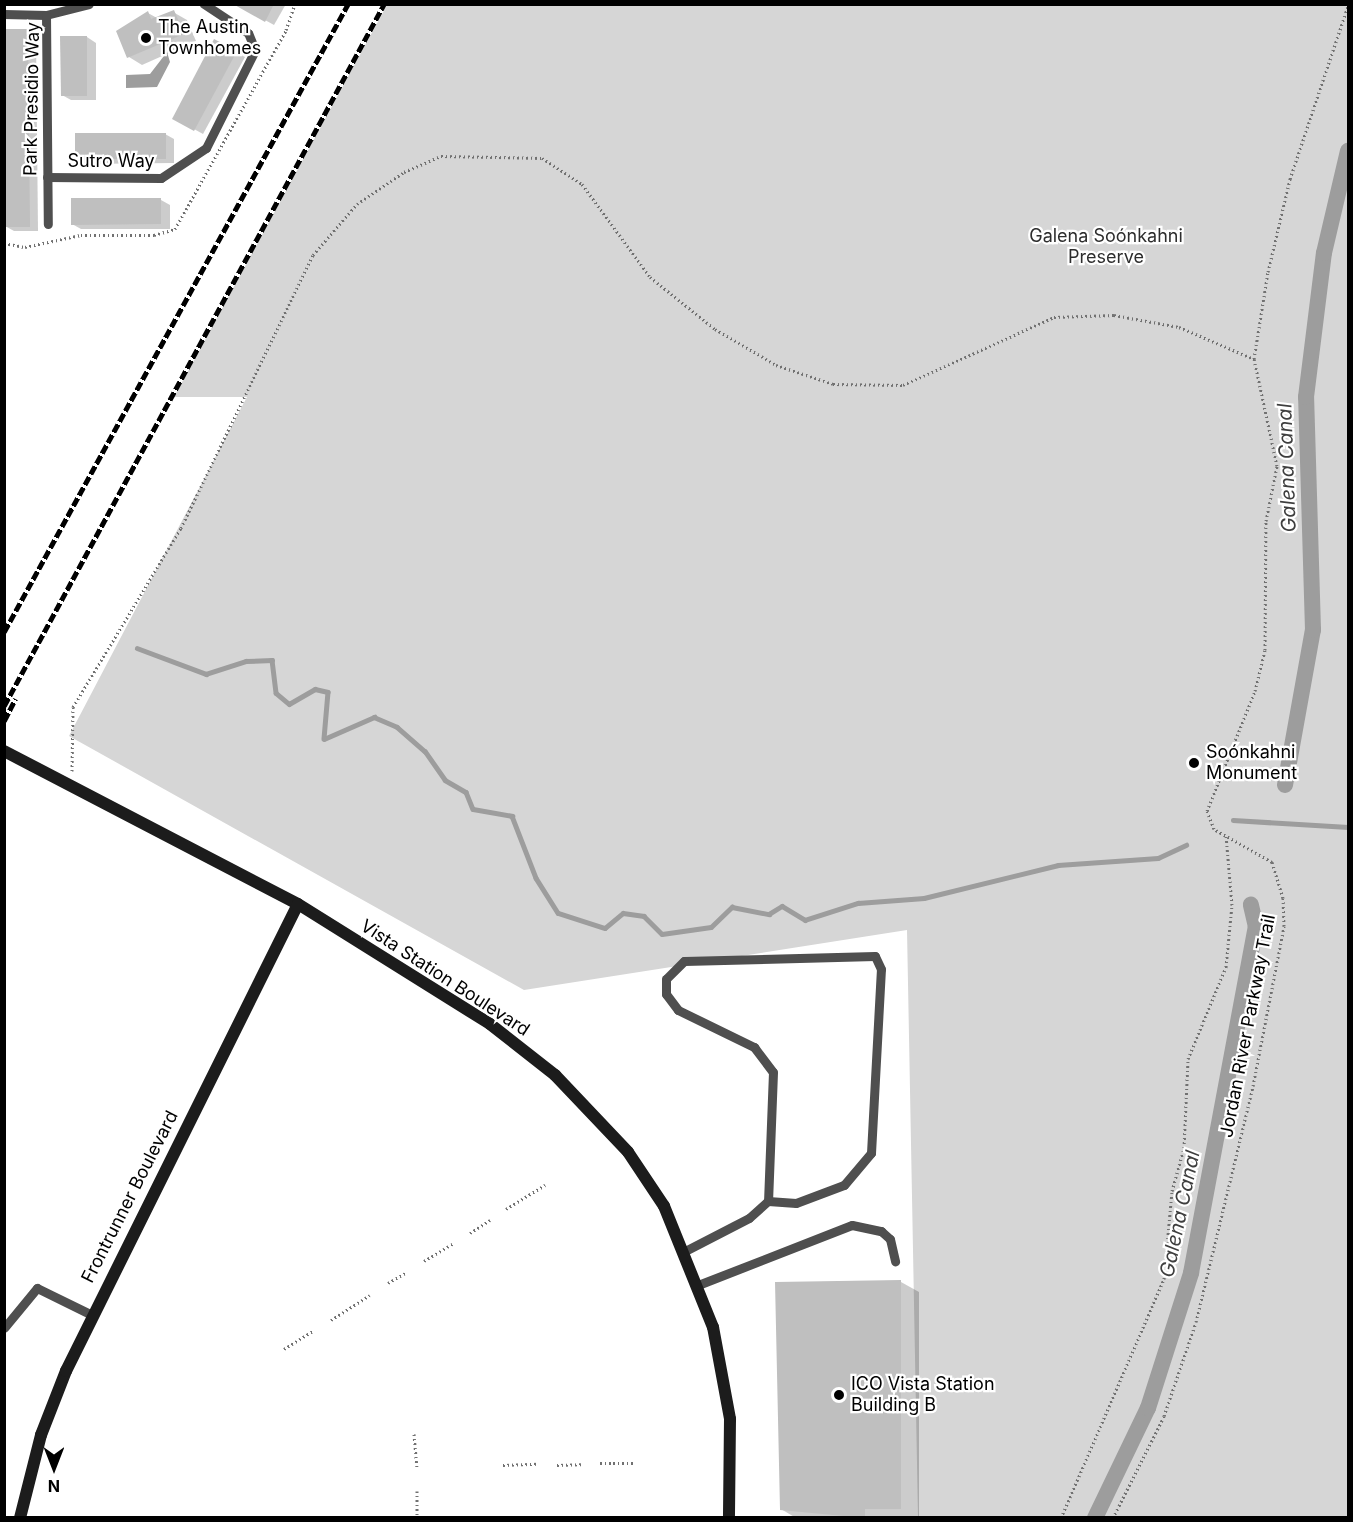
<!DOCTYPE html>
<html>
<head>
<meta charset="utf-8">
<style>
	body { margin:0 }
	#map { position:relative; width:1353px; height:1522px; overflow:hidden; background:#fff; font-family:Inter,sans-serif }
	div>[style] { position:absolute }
	.green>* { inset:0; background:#d6d6d6 }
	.water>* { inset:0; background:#9d9d9d }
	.shadow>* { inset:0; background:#0003 }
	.stream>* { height:4.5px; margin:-2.25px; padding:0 2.25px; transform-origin:2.25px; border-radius:2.25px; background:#9d9d9d }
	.canal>* { height:16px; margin:-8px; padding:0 8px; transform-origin:8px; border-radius:8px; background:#9d9d9d }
	.building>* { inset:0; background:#bfbfbf }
	.path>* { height:3px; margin-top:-1.5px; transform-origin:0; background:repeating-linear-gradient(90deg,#717171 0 1.5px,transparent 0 4.5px) }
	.lane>* { height:9px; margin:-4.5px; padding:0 4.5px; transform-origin:4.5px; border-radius:4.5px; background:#4f4f4f }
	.secondary>* { height:12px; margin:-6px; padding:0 6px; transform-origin:6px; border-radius:6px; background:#1c1c1c }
	.rail>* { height:4.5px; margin-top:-2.25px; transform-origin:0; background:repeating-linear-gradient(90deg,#000 0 9px,transparent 0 12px) }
	.dots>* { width:16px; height:16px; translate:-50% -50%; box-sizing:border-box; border:3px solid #fff; border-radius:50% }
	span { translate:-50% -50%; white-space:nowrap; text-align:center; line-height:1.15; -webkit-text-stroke:4.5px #fff; paint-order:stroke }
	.poi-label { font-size:18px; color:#000 }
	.left { translate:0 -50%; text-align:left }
	.street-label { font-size:18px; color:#000 }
	.park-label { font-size:18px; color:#2d2d2d }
	.water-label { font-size:20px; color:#3e3e3e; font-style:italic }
	.frame { position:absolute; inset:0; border:6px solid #000; pointer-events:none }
	.north { position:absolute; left:24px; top:1438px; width:60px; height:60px; -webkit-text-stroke:4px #fff; paint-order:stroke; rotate:180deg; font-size:16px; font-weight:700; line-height:24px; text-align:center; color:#000 }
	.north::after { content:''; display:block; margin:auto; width:21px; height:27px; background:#000; clip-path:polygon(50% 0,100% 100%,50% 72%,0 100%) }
</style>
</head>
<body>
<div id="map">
	<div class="green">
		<i style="clip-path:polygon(387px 5px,1348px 5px,1348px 1517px,918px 1517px,907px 930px,524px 990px,69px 736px,247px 397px,174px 397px)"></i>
	</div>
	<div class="water">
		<i style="clip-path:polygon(167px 52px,170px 62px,157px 87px,126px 88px,126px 75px,150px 74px)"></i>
	</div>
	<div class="shadow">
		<i style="clip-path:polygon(236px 4px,286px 4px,274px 25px)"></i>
		<i style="clip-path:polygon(173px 12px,187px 20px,196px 41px,142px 65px,129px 57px,148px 13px,157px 18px)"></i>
		<i style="clip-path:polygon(27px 31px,36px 36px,38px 231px,14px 231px,5px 226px)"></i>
		<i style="clip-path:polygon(87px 37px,96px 43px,96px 100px,71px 100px,62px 95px)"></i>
		<i style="clip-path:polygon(215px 41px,245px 57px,203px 134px,174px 118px)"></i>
		<i style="clip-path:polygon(165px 134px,174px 139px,174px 163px,85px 164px,77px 159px)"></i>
		<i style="clip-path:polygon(161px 200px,170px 205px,170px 229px,81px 229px,72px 224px)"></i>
		<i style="clip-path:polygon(901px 1282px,919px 1292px,919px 1518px,796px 1518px,781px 1509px)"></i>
	</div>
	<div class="stream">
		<i style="left:137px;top:648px;width:74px;rotate:20.6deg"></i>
		<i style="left:206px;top:674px;width:42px;rotate:-18deg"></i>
		<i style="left:246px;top:661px;width:26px;rotate:-2deg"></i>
		<i style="left:272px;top:660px;width:33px;rotate:83deg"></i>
		<i style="left:276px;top:693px;width:17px;rotate:40deg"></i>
		<i style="left:289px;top:704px;width:30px;rotate:-30deg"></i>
		<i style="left:315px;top:689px;width:13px;rotate:13deg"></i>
		<i style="left:328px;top:692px;width:47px;rotate:94.9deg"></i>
		<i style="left:324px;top:739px;width:55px;rotate:-23.7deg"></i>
		<i style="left:374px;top:717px;width:25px;rotate:23deg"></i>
		<i style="left:397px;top:727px;width:37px;rotate:41deg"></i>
		<i style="left:425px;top:751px;width:35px;rotate:55deg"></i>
		<i style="left:445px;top:780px;width:24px;rotate:30deg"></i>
		<i style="left:466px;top:792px;width:18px;rotate:68deg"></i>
		<i style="left:473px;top:809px;width:40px;rotate:10deg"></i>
		<i style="left:512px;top:816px;width:66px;rotate:68.8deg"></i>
		<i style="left:536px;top:878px;width:41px;rotate:57.8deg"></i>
		<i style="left:558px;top:913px;width:49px;rotate:17.7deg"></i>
		<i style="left:605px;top:928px;width:23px;rotate:-40deg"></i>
		<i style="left:623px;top:913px;width:21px;rotate:8deg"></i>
		<i style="left:644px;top:916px;width:25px;rotate:45deg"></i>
		<i style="left:662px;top:934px;width:49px;rotate:-8.1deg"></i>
		<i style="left:711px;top:927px;width:29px;rotate:-44deg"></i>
		<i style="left:732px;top:907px;width:38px;rotate:11deg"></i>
		<i style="left:769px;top:914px;width:15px;rotate:-32deg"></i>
		<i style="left:782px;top:906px;width:27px;rotate:31deg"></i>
		<i style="left:805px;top:920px;width:56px;rotate:-17.8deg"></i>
		<i style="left:858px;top:903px;width:66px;rotate:-4.3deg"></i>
		<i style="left:924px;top:898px;width:138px;rotate:-13.8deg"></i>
		<i style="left:1058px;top:865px;width:100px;rotate:-4deg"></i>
		<i style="left:1158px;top:858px;width:31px;rotate:-25deg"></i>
		<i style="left:1233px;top:820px;width:115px;rotate:3.5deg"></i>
	</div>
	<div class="canal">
		<i style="left:1285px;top:785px;width:158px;rotate:-79.8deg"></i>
		<i style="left:1313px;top:630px;width:233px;rotate:-91.7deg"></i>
		<i style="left:1306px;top:397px;width:145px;rotate:-82.9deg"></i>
		<i style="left:1324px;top:253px;width:105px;rotate:-76.8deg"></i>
		<i style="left:1095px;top:1518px;width:122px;rotate:-64.3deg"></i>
		<i style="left:1148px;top:1408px;width:142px;rotate:-72.3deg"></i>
		<i style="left:1191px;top:1273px;width:352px;rotate:-79.4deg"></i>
		<i style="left:1256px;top:927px;width:23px;rotate:-103deg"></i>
	</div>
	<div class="building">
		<i style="clip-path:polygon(233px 4px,274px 4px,265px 22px)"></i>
		<i style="clip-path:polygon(174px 10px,184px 34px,127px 58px,116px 31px,148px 11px,151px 19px)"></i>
		<i style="clip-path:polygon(4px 29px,28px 29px,30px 227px,4px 227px)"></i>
		<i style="clip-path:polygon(60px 36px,87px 36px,87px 96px,61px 96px)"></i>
		<i style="clip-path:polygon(214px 39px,237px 51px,194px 131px,172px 119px)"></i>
		<i style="clip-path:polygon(75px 133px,166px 133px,166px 159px,75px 159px)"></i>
		<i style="clip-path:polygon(71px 198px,161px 198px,161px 224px,71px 225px)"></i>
		<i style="clip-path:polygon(901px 1280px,901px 1509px,865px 1509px,865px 1518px,780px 1510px,775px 1282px)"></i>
	</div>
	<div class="path">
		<i style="left:4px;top:243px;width:21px;rotate:11deg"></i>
		<i style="left:25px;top:247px;width:57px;rotate:-12.1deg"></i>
		<i style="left:81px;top:235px;width:73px"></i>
		<i style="left:154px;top:235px;width:22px;rotate:-16deg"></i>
		<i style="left:175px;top:229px;width:228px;rotate:-60.8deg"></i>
		<i style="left:286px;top:30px;width:28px;rotate:-71deg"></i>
		<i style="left:1208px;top:770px;width:13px;rotate:48deg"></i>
		<i style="left:72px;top:771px;width:64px;rotate:-89.1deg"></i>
		<i style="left:73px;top:707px;width:209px;rotate:-58.9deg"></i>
		<i style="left:181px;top:528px;width:303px;rotate:-64.2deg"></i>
		<i style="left:313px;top:255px;width:67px;rotate:-49.2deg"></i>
		<i style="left:357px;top:204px;width:57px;rotate:-34.2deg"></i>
		<i style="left:404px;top:172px;width:40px;rotate:-23.4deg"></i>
		<i style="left:441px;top:156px;width:101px;rotate:1.1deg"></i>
		<i style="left:542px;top:158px;width:48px;rotate:33deg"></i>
		<i style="left:582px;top:184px;width:115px;rotate:53.8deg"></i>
		<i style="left:650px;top:277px;width:83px;rotate:38.7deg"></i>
		<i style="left:715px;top:329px;width:71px;rotate:30.5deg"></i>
		<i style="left:776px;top:365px;width:60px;rotate:18.4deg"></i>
		<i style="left:833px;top:384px;width:70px;rotate:0.8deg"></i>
		<i style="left:903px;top:385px;width:166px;rotate:-24.2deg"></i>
		<i style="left:1054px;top:317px;width:60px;rotate:-1.9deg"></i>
		<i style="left:1114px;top:315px;width:66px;rotate:10.5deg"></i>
		<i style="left:1179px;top:327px;width:82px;rotate:23.1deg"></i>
		<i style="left:506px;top:1209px;width:46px;rotate:-31.6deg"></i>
		<i style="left:470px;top:1233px;width:24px;rotate:-33deg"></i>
		<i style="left:424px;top:1261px;width:35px;rotate:-31deg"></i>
		<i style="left:388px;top:1283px;width:22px;rotate:-30deg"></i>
		<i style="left:331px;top:1320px;width:46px;rotate:-32.7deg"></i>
		<i style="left:284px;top:1349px;width:34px;rotate:-32deg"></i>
		<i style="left:414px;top:1434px;width:35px;rotate:85deg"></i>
		<i style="left:600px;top:1463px;width:33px"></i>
		<i style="left:503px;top:1465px;width:35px;rotate:-2deg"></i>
		<i style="left:557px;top:1465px;width:24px;rotate:-2deg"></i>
		<i style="left:417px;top:1491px;width:27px;rotate:90deg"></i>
		<i style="left:1061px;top:1518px;width:260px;rotate:-66.7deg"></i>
		<i style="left:1164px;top:1279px;width:88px;rotate:-84.8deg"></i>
		<i style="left:1172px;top:1191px;width:45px;rotate:-74.4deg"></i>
		<i style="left:1184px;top:1148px;width:89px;rotate:-87.4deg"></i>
		<i style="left:1188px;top:1059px;width:100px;rotate:-67.6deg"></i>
		<i style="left:1226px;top:967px;width:62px;rotate:-84.5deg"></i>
		<i style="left:1232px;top:905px;width:70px;rotate:-94.9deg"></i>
		<i style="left:1113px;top:1518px;width:114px;rotate:-63.4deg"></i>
		<i style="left:1164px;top:1416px;width:99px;rotate:-71.2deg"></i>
		<i style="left:1196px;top:1322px;width:243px;rotate:-76.4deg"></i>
		<i style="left:1253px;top:1086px;width:163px;rotate:-79deg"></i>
		<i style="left:1284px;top:926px;width:28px;rotate:-92deg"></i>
		<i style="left:1283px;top:898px;width:38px;rotate:-107deg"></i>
		<i style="left:1272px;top:862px;width:67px;rotate:-150.4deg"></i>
		<i style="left:1214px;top:829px;width:19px;rotate:-111deg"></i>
		<i style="left:1207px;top:811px;width:129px;rotate:-68.2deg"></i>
		<i style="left:1255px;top:691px;width:42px;rotate:-76.3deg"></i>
		<i style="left:1265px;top:650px;width:129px;rotate:-89.6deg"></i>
		<i style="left:1266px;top:521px;width:56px;rotate:-78.7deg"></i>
		<i style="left:1277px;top:466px;width:109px;rotate:-102.1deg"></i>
		<i style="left:1254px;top:359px;width:88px;rotate:-80.9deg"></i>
		<i style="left:1268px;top:272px;width:96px;rotate:-76.7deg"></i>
		<i style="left:1290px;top:179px;width:182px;rotate:-71.5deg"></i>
	</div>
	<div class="lane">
		<i style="left:4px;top:14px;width:42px;rotate:1.4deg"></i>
		<i style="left:46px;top:15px;width:44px;rotate:-14.3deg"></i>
		<i style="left:46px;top:15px;width:209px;rotate:89.5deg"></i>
		<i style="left:47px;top:177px;width:114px;rotate:0.5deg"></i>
		<i style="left:161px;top:178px;width:54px;rotate:-33.7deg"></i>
		<i style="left:206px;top:148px;width:110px;rotate:-63.4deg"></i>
		<i style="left:255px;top:50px;width:18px;rotate:-112deg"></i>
		<i style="left:248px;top:33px;width:53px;rotate:-146.6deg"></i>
		<i style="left:685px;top:1251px;width:72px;rotate:-27.3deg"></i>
		<i style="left:749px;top:1218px;width:25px;rotate:-42deg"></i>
		<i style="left:768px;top:1201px;width:28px;rotate:4deg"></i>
		<i style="left:796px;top:1203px;width:51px;rotate:-20.6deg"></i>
		<i style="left:844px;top:1185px;width:42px;rotate:-49.8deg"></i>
		<i style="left:871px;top:1153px;width:184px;rotate:-86.9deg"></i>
		<i style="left:881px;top:969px;width:14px;rotate:-115deg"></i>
		<i style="left:875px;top:956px;width:191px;rotate:178.5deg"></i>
		<i style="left:684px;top:961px;width:25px;rotate:135deg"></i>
		<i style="left:666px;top:979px;width:15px;rotate:90deg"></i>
		<i style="left:666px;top:994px;width:20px;rotate:53deg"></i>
		<i style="left:678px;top:1010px;width:85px;rotate:26deg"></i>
		<i style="left:754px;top:1047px;width:31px;rotate:53deg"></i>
		<i style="left:773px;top:1072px;width:129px;rotate:92.2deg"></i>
		<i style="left:698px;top:1285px;width:165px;rotate:-21.3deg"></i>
		<i style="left:852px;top:1225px;width:30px;rotate:12deg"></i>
		<i style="left:881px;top:1231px;width:12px;rotate:42deg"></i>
		<i style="left:890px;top:1239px;width:23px;rotate:77deg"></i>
		<i style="left:4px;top:1328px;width:52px;rotate:-50.5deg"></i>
		<i style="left:37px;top:1288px;width:61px;rotate:26.1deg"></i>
	</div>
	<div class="secondary">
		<i style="left:4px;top:751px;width:331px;rotate:27.5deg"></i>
		<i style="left:298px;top:904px;width:226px;rotate:32deg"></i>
		<i style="left:490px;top:1024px;width:83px;rotate:38.1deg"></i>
		<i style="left:555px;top:1075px;width:106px;rotate:46.5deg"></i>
		<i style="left:628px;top:1152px;width:65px;rotate:56.3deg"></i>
		<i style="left:664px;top:1206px;width:131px;rotate:68deg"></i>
		<i style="left:713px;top:1327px;width:94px;rotate:79.5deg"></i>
		<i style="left:730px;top:1419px;width:99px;rotate:90.6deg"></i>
		<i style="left:20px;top:1518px;width:86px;rotate:-75.8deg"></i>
		<i style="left:41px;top:1435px;width:69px;rotate:-68.7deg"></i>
		<i style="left:66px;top:1371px;width:521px;rotate:-63.58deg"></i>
	</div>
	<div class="rail">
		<i style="left:4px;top:632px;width:716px;rotate:-61.29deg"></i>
		<i style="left:4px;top:706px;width:798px;rotate:-61.57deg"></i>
		<i style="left:4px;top:721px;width:25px;rotate:-63deg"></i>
	</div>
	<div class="dots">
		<i style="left:146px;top:38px;background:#000"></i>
		<i style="left:1194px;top:763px;background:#000"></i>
		<i style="left:839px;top:1395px;background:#000"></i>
	</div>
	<div class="poi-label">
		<span class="left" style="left:158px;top:38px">The Austin<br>Townhomes</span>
		<span class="left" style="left:1206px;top:763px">Soónkahni<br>Monument</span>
		<span class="left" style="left:851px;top:1395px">ICO Vista Station<br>Building B</span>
	</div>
	<div class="street-label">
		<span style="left:32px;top:99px;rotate:-89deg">Park Presidio Way</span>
		<span style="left:111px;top:161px">Sutro Way</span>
		<span style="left:445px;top:978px;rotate:33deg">Vista Station Boulevard</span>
		<span style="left:1248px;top:1026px;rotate:-79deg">Jordan River Parkway Trail</span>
		<span style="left:130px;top:1197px;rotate:-63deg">Frontrunner Boulevard</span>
	</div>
	<div class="park-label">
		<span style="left:1106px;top:247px">Galena Soónkahni<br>Preserve</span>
	</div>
	<div class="water-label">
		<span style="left:1287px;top:468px;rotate:-92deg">Galena Canal</span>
		<span style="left:1180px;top:1214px;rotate:-78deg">Galena Canal</span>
	</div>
	<div class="frame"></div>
	<div class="north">N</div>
</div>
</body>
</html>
